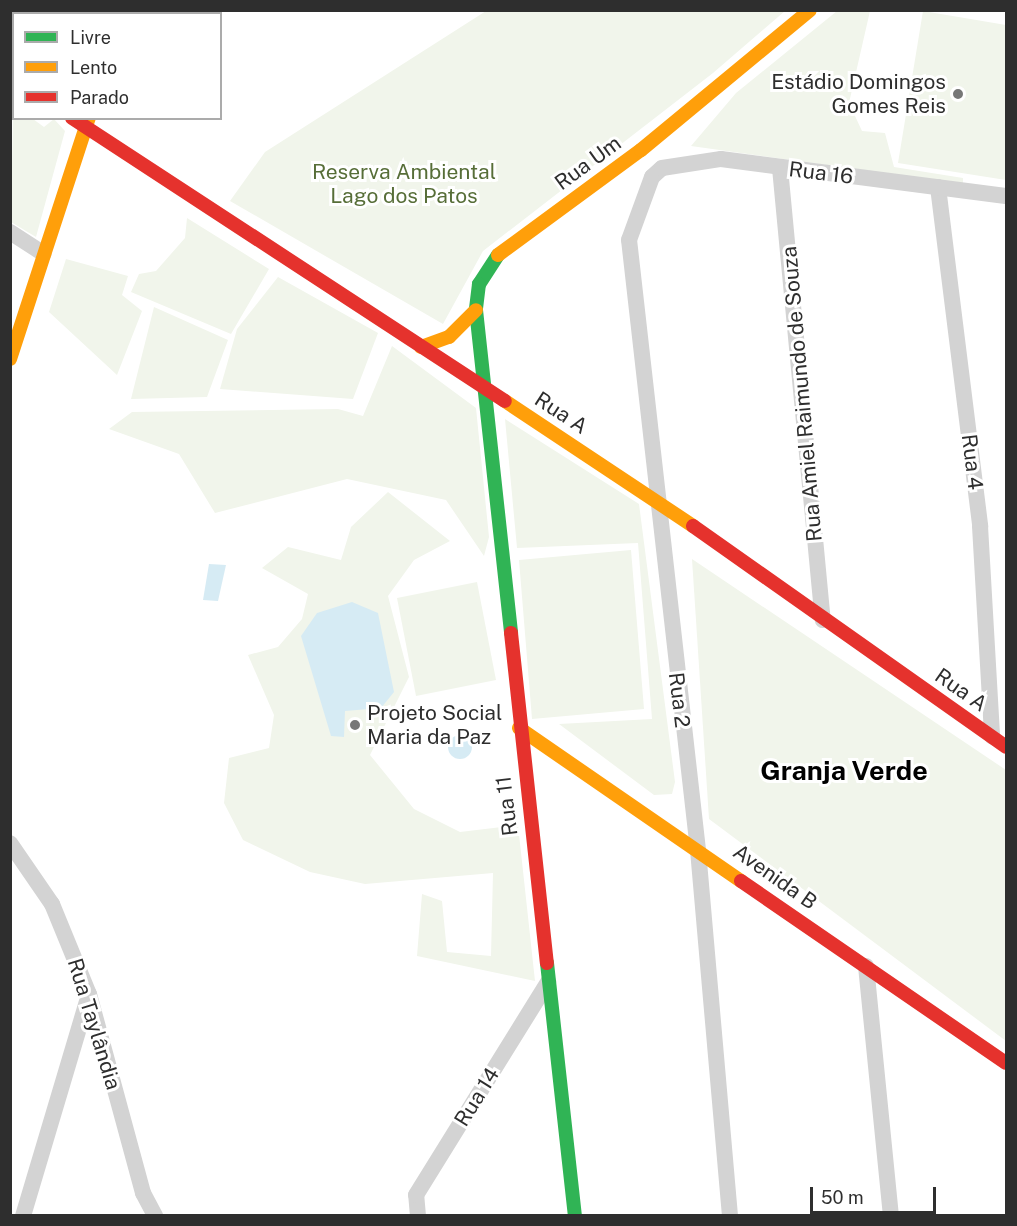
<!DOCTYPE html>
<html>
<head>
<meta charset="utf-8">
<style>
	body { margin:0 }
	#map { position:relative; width:1017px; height:1226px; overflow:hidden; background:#fff; font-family:"Public Sans",sans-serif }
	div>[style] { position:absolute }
	.green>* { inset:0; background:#f1f5eb }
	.water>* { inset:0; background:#d6ebf4 }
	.round { border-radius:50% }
	.street>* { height:16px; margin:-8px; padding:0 8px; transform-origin:8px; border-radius:8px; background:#d3d3d3 }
	.fast>* { height:14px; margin:-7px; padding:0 7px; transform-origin:7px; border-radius:7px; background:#30b455 }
	.slow>* { height:14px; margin:-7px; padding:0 7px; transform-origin:7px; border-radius:7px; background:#ff9f0a }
	.jam>* { height:14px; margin:-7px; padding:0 7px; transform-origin:7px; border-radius:7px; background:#e5322d }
	.dots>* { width:16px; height:16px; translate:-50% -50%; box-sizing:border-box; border:3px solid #fff; border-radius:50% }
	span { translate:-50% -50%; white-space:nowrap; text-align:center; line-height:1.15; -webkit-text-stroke:6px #fff; paint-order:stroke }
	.poi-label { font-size:21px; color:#2e2e2e }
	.right { translate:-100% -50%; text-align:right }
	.left { translate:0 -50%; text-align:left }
	.street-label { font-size:21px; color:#2e2e2e }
	.park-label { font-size:21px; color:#576e38 }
	.district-label { font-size:27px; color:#000; font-weight:700 }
	.frame { position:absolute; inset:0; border:12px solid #2e2e2e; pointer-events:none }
	.legend { position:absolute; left:12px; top:12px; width:210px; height:108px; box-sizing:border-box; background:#fff; border:2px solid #ababab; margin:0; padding:8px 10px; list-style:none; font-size:18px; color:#2e2e2e }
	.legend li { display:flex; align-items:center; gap:12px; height:30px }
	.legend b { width:30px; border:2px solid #ababab }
	.scale { position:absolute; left:810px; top:1187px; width:126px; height:27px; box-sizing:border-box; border:3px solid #2e2e2e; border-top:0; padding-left:8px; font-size:18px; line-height:21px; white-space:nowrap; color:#2e2e2e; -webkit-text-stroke:4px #fff; paint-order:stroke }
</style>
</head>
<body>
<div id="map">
	<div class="green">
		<i style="clip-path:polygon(486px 11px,785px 11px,713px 73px,483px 251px,443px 324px,230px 201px,265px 152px)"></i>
		<i style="clip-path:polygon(837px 11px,870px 11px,849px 103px,862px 131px,885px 133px,894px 167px,963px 178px,963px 184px,691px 146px,736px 93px)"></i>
		<i style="clip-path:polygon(923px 11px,1006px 25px,1006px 180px,898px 163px)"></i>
		<i style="clip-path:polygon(13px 109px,14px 118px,33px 119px,44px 127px,54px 119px,65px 131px,36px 237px,11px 222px)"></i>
		<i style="clip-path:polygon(187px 218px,269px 269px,231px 334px,131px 292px,139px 274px,156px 271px,185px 238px)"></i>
		<i style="clip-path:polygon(66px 259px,128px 276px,122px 295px,142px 311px,117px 375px,49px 312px)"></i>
		<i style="clip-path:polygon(278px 277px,378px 333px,353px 399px,220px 389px,237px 329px)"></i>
		<i style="clip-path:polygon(154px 307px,228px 340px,207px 397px,131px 399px)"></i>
		<i style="clip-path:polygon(392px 346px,476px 408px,489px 537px,484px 556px,446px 500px,347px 479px,215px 513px,179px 454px,109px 429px,132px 412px,338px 409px,363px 416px)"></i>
		<i style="clip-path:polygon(505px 419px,639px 504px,675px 782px,672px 794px,654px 795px,559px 724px,652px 719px,638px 543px,517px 548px)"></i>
		<i style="clip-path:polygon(388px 492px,450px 541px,414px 560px,388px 596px,409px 677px,370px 755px,414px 809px,460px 832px,518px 825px,535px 981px,417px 956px,422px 894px,442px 901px,447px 952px,491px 956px,493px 873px,365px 884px,310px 872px,243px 840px,224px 803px,229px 758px,269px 748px,274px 715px,248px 655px,278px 647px,302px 619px,308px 594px,262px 568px,288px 547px,341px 560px,351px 527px)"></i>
		<i style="clip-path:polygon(631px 550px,644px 709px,532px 719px,519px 560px)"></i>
		<i style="clip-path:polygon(692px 559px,1006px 770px,1006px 1041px,709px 819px)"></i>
		<i style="clip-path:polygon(477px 582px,496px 680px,416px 696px,397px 598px)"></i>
	</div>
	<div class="water">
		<i style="clip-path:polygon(209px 564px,226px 565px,218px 601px,203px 600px)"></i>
		<i style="clip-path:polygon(352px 602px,378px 613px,394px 692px,381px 708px,345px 711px,344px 737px,331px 736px,301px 636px,317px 613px)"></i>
		<i class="round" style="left:448px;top:735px;width:24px;height:24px"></i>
	</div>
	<div class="street">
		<i style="left:780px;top:168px;width:454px;rotate:84.6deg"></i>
		<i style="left:938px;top:187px;width:342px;rotate:82.9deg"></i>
		<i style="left:980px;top:526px;width:211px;rotate:86.7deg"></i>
		<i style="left:10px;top:232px;width:40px;rotate:32.9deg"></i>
		<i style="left:10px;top:843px;width:74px;rotate:55.5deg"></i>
		<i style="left:52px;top:904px;width:97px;rotate:67.7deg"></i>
		<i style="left:89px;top:994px;width:206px;rotate:74.8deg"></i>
		<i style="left:143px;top:1193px;width:26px;rotate:62deg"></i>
		<i style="left:866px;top:966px;width:251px;rotate:84.3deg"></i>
		<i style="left:23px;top:1216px;width:231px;rotate:-73.4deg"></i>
		<i style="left:418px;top:1216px;width:21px;rotate:-95deg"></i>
		<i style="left:416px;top:1195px;width:251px;rotate:-58.2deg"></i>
		<i style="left:730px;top:1216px;width:367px;rotate:-95deg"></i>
		<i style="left:698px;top:850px;width:614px;rotate:-96.45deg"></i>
		<i style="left:629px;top:240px;width:67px;rotate:-69.9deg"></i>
		<i style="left:652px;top:177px;width:13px;rotate:-42deg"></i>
		<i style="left:662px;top:168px;width:60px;rotate:-8.7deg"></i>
		<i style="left:721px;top:159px;width:287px;rotate:7.4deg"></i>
	</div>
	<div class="fast">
		<i style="left:498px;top:255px;width:35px;rotate:123deg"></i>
		<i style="left:479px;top:284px;width:26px;rotate:97deg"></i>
		<i style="left:476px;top:310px;width:325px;rotate:83.8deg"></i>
		<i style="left:547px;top:963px;width:255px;rotate:83.7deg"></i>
	</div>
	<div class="slow">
		<i style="left:162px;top:14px;width:5px;rotate:-53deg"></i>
		<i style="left:10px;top:75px;width:4px;rotate:27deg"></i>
		<i style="left:498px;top:255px;width:177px;rotate:-36.3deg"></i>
		<i style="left:641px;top:150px;width:219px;rotate:-39.6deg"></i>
		<i style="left:421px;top:347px;width:30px;rotate:-20deg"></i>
		<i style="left:449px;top:337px;width:38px;rotate:-45deg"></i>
		<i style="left:10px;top:359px;width:254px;rotate:-71.9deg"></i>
		<i style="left:505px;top:401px;width:226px;rotate:33.6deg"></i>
		<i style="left:519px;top:728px;width:270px;rotate:34.6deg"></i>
	</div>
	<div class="jam">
		<i style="left:72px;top:118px;width:517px;rotate:33.17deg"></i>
		<i style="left:693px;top:526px;width:383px;rotate:35.2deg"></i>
		<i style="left:511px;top:633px;width:332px;rotate:83.8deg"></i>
		<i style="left:741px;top:881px;width:321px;rotate:34.5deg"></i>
	</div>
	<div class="dots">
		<i style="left:958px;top:94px;background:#777"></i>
		<i style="left:355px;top:725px;background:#777"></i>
	</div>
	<div class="poi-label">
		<span class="right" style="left:946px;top:94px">Estádio Domingos<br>Gomes Reis</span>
		<span class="left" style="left:367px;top:725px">Projeto Social<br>Maria da Paz</span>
	</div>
	<div class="street-label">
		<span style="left:588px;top:163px;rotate:-36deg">Rua Um</span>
		<span style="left:821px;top:173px;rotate:7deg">Rua 16</span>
		<span style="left:802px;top:394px;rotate:-95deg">Rua Amiel Raimundo de Souza</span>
		<span style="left:561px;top:413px;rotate:33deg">Rua A</span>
		<span style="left:972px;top:462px;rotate:83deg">Rua 4</span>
		<span style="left:961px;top:690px;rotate:35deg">Rua A</span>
		<span style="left:679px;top:700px;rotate:83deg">Rua 2</span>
		<span style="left:507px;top:806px;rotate:-97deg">Rua 11</span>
		<span style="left:775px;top:877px;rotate:35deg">Avenida B</span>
		<span style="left:94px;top:1024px;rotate:73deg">Rua Taylândia</span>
		<span style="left:477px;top:1097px;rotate:-58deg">Rua 14</span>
	</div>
	<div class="park-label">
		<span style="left:404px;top:184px">Reserva Ambiental<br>Lago dos Patos</span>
	</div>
	<div class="district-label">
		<span style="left:844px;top:771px">Granja Verde</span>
	</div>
	<div class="frame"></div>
	<ul class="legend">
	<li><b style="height:8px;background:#30b455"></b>Livre</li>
	<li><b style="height:8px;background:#ff9f0a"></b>Lento</li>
	<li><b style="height:8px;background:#e5322d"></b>Parado</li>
	</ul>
	<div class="scale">50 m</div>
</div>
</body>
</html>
